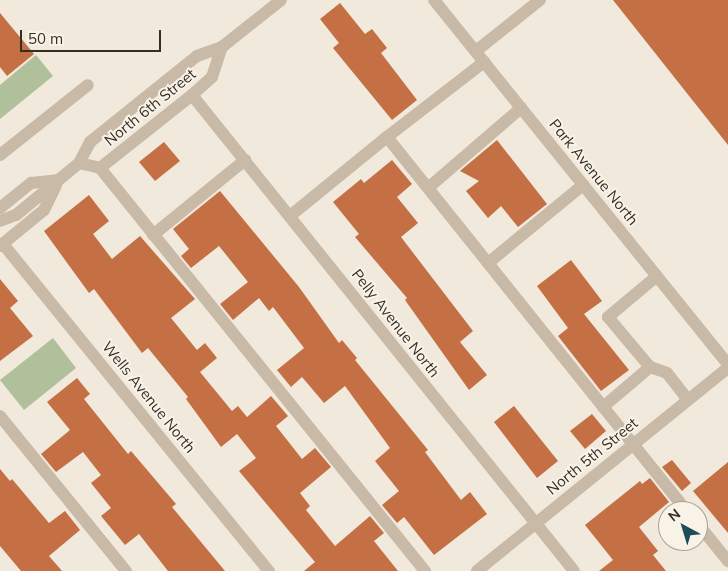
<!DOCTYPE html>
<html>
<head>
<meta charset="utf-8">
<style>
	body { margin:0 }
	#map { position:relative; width:728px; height:571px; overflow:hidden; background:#f1e9db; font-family:Mulish,sans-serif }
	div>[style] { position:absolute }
	.green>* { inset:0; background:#b0c09b }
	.building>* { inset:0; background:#c56f45 }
	.minor>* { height:12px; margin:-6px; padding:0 6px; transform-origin:6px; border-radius:6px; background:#c9baa7 }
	span { translate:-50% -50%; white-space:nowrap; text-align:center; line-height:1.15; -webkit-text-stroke:4px #f9f2e7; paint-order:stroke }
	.street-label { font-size:15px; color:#362d27 }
	.north { position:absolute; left:658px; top:501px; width:50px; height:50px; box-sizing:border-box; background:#f9f2e7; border:1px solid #aba39a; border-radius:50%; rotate:321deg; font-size:14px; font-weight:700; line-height:20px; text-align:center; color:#362d27 }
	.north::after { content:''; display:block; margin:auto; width:18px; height:22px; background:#1d4e57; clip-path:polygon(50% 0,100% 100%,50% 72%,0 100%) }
	.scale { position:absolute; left:20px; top:30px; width:141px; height:22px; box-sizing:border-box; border:2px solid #362d27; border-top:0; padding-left:6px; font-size:15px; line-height:18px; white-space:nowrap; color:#362d27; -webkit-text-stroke:4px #f9f2e7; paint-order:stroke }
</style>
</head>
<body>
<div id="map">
	<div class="green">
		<i style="clip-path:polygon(36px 55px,53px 76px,0 119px,0 85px)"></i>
		<i style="clip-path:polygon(53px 338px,76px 368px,24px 410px,0 380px)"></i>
	</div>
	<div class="building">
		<i style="clip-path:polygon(613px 0,728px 0,728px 145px)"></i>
		<i style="clip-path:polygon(340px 3px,365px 34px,372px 29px,387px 48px,381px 53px,417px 100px,392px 120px,333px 48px,339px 43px,320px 19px)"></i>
		<i style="clip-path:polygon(0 13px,34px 54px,7px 76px,0 67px)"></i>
		<i style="clip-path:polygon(497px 140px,547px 204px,518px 227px,501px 206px,488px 218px,466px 191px,479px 181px,460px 171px)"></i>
		<i style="clip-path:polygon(164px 142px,180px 161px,155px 181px,139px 162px)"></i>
		<i style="clip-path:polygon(392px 160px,412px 184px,397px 197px,418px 223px,401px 237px,473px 331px,460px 342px,487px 375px,469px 390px,405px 300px,407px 298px,355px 237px,359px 234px,333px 202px,361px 179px,364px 183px)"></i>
		<i style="clip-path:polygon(220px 191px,299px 287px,339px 343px,342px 340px,357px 358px,355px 360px,428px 450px,425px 452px,461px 500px,470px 492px,487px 514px,434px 555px,404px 517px,397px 523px,382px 505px,399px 491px,375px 461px,390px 448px,345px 386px,324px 403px,302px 377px,291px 387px,277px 370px,304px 348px,273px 307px,269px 311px,259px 298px,233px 320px,220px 304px,248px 282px,219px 246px,191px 268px,181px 256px,189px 249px,173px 229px)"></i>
		<i style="clip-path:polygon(89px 195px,109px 221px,93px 234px,112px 259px,140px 236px,195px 299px,171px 318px,197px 350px,205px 343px,217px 358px,200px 372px,232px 411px,238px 406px,247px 417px,271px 396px,288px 416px,276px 426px,302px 459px,315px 448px,331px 467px,300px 493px,310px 506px,306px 510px,335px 546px,370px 516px,384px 533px,374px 541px,398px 571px,304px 571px,315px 562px,239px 471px,256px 458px,237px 434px,221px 447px,186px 399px,188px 397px,148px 348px,142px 353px,94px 289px,89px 293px,44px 231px)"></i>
		<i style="clip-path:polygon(571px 260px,602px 301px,584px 314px,629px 370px,601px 391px,558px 336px,568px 328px,537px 286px)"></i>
		<i style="clip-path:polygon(0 279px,18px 301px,10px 308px,33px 336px,0 361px)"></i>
		<i style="clip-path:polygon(77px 378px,90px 394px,84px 399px,128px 454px,131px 451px,176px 504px,172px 507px,225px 571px,168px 571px,139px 534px,125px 545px,101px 516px,111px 508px,91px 483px,101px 475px,83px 452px,56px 472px,41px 454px,70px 430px,47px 402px)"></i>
		<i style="clip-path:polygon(514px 406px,558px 461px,537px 478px,494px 422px)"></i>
		<i style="clip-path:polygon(592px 414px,606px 431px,585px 449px,570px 431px)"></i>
		<i style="clip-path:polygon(672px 460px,691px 483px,682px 491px,662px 467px)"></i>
		<i style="clip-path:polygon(728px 462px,728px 533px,693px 491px)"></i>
		<i style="clip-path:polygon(0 469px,10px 481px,12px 479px,49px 523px,65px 511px,80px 530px,49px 556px,62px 571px,21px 571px,0 546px)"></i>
		<i style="clip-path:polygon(650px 478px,669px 502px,639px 527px,658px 551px,653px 555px,666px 571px,599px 571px,613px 560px,585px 525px,640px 481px,642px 484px)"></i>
	</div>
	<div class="minor">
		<i style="left:434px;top:0;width:468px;rotate:51.1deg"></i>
		<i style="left:476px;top:51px;width:82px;rotate:-38.6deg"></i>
		<i style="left:192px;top:95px;width:610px;rotate:51.25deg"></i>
		<i style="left:387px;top:137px;width:123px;rotate:-37.7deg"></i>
		<i style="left:0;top:155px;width:112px;rotate:-38.5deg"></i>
		<i style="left:79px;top:163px;width:22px;rotate:13deg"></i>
		<i style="left:100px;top:168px;width:117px;rotate:-38.4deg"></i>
		<i style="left:192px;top:95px;width:27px;rotate:-42deg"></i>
		<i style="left:212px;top:77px;width:32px;rotate:-72deg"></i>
		<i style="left:100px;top:168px;width:518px;rotate:51.12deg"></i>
		<i style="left:428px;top:188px;width:123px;rotate:-40.7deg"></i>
		<i style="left:0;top:208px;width:40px;rotate:-39deg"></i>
		<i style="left:31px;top:183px;width:27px;rotate:-6deg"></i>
		<i style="left:290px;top:216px;width:125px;rotate:-39.2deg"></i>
		<i style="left:387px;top:137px;width:479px;rotate:51.3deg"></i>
		<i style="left:0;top:221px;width:17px;rotate:-21deg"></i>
		<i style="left:16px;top:215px;width:82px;rotate:-39.5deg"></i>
		<i style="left:79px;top:163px;width:24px;rotate:-62deg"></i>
		<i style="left:90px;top:142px;width:137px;rotate:-38.8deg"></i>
		<i style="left:197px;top:56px;width:27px;rotate:-20deg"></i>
		<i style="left:222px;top:47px;width:75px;rotate:-38.5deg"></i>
		<i style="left:153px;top:235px;width:119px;rotate:-39.2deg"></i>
		<i style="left:3px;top:244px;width:422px;rotate:50.9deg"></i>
		<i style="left:0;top:246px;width:57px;rotate:-39.3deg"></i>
		<i style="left:44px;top:210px;width:28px;rotate:-64deg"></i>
		<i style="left:488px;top:263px;width:123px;rotate:-39.4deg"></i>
		<i style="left:657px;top:276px;width:64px;rotate:140.1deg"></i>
		<i style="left:608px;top:317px;width:65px;rotate:50deg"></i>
		<i style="left:650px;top:367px;width:18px;rotate:19deg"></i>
		<i style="left:667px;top:373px;width:34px;rotate:52deg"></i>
		<i style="left:603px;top:407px;width:62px;rotate:-40.4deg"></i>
		<i style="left:0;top:416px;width:200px;rotate:50.9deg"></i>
		<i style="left:698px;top:524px;width:48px;rotate:51deg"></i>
		<i style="left:477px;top:571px;width:323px;rotate:-39deg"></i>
	</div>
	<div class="street-label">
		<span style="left:150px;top:107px;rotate:-39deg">North 6th Street</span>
		<span style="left:594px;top:172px;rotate:51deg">Park Avenue North</span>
		<span style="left:396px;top:323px;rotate:52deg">Pelly Avenue North</span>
		<span style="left:149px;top:397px;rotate:51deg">Wells Avenue North</span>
		<span style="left:592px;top:456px;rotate:-39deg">North 5th Street</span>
	</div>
	<div class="north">N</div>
	<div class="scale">50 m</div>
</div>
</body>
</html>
